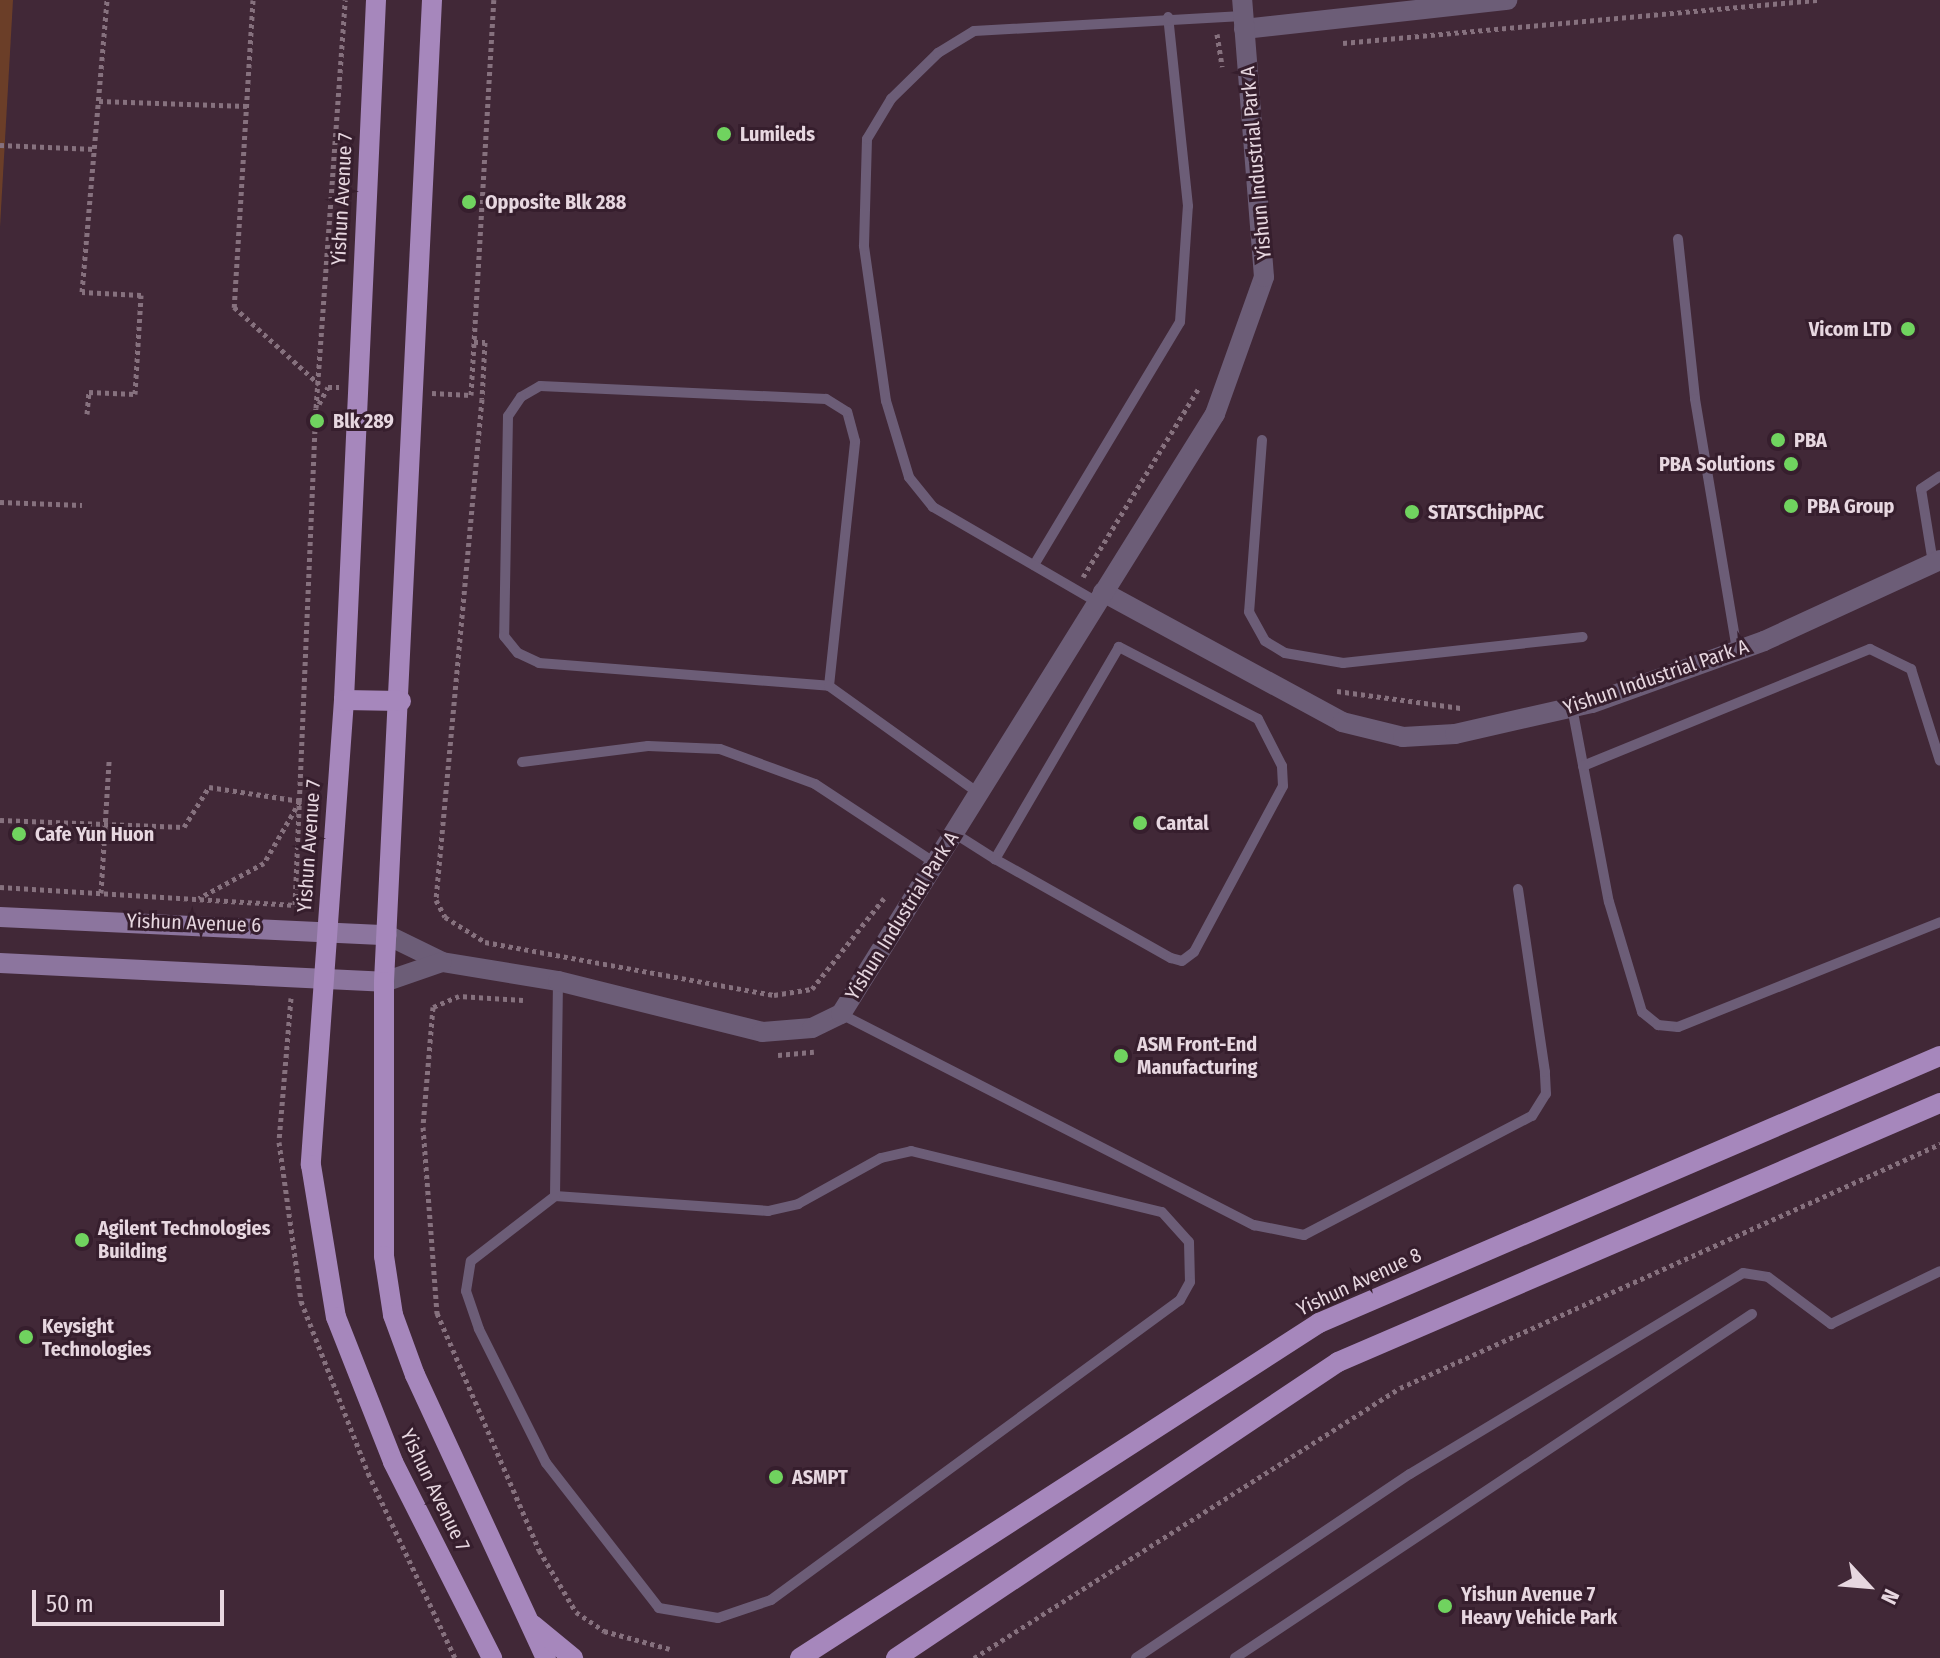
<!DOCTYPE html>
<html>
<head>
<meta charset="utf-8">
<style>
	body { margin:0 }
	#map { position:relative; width:1940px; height:1658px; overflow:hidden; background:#412837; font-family:"Fira Sans Condensed",sans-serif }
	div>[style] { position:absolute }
	.green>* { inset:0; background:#6b3e28 }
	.path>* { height:5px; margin-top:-2.5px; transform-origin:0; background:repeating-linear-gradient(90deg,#86717e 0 4px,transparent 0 8px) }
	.lane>* { height:10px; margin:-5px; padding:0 5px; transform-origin:5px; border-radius:5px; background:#6c5d77 }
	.street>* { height:20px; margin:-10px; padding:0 10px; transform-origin:10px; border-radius:10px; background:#6c5d77 }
	.secondary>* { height:20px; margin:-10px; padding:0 10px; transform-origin:10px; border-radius:10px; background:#8c759e }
	.primary>* { height:20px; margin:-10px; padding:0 10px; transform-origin:10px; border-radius:10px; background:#a687bc }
	.dots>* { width:22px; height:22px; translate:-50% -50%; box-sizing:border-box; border:4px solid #361e2d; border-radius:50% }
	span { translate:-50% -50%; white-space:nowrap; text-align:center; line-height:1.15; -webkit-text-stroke:6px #361e2d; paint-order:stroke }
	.poi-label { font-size:20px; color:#e7d7e0; font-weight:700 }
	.left { translate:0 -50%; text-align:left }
	.right { translate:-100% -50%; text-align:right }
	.street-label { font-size:20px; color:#e7d7e0 }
	.north { position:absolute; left:1828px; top:1546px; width:80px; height:80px; -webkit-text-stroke:6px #361e2d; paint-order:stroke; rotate:116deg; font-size:22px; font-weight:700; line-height:32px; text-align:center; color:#e7d7e0 }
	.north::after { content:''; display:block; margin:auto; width:28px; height:36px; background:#e7d7e0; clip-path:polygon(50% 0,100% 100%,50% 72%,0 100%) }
	.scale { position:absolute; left:32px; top:1590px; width:192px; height:36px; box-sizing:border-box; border:4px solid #e7d7e0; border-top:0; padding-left:10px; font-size:24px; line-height:28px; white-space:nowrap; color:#e7d7e0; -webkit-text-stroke:6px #361e2d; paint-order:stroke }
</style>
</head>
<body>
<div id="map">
	<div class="green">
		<i style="clip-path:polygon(0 0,13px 0,0 227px)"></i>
	</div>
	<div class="path">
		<i style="left:253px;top:0;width:308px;rotate:93.5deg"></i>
		<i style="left:234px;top:307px;width:115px;rotate:42.2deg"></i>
		<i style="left:1217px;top:34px;width:33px;rotate:81deg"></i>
		<i style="left:1343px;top:43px;width:478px;rotate:-5.2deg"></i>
		<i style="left:99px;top:101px;width:148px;rotate:1.9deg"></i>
		<i style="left:0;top:145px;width:95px;rotate:2.4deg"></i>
		<i style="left:474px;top:342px;width:11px"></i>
		<i style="left:485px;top:342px;width:57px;rotate:93deg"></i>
		<i style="left:482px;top:399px;width:503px;rotate:95.25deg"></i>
		<i style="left:436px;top:900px;width:19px;rotate:62deg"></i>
		<i style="left:445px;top:917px;width:47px;rotate:32deg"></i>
		<i style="left:485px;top:942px;width:294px;rotate:10.4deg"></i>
		<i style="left:774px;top:995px;width:38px;rotate:-9deg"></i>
		<i style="left:812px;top:989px;width:116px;rotate:-51.6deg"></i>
		<i style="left:432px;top:393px;width:39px;rotate:3deg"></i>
		<i style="left:471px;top:395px;width:396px;rotate:-86.7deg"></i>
		<i style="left:319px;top:404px;width:19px;rotate:-62deg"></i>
		<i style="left:328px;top:387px;width:11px"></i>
		<i style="left:87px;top:414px;width:22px;rotate:-85deg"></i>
		<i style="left:89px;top:392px;width:46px;rotate:2.5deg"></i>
		<i style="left:135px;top:394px;width:99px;rotate:-86.5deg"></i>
		<i style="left:141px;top:295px;width:59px;rotate:-177.1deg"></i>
		<i style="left:82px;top:292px;width:293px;rotate:-85.1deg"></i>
		<i style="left:0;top:502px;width:82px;rotate:2.1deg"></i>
		<i style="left:1083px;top:577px;width:222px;rotate:-58.5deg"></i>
		<i style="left:1337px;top:691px;width:125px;rotate:7.8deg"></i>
		<i style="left:0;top:820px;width:184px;rotate:2.2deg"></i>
		<i style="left:184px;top:827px;width:47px;rotate:-58deg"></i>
		<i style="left:209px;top:787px;width:92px;rotate:8.7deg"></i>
		<i style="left:300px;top:801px;width:72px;rotate:120.1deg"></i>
		<i style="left:264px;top:863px;width:74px;rotate:151.7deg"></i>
		<i style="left:0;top:887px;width:296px;rotate:3.5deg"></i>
		<i style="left:295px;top:905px;width:497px;rotate:-87.6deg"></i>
		<i style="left:316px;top:408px;width:409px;rotate:-85.9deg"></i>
		<i style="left:101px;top:893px;width:132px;rotate:-86.5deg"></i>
		<i style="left:291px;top:998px;width:144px;rotate:94.8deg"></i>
		<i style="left:279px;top:1142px;width:161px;rotate:82.1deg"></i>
		<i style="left:301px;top:1301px;width:185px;rotate:68.7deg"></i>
		<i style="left:368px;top:1473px;width:204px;rotate:64.8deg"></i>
		<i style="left:523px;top:1000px;width:64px;rotate:-176.4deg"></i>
		<i style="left:459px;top:996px;width:28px;rotate:157deg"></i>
		<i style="left:433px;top:1007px;width:120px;rotate:94.8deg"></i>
		<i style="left:423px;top:1127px;width:187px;rotate:85.7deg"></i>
		<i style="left:437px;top:1313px;width:258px;rotate:66.7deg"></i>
		<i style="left:539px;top:1550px;width:72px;rotate:59.2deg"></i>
		<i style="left:576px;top:1612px;width:34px;rotate:34deg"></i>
		<i style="left:604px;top:1631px;width:68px;rotate:15.3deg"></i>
		<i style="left:778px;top:1055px;width:36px;rotate:-5deg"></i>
		<i style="left:974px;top:1658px;width:504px;rotate:-32.37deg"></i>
		<i style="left:1400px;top:1388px;width:593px;rotate:-24.32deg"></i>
	</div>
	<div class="lane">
		<i style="left:1678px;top:239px;width:161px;rotate:83.9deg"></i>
		<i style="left:1695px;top:399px;width:254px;rotate:80.5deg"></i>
		<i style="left:1262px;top:440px;width:172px;rotate:94.3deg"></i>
		<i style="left:1249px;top:612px;width:33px;rotate:61deg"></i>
		<i style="left:1265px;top:641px;width:23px;rotate:31deg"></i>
		<i style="left:1285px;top:653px;width:59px;rotate:9.8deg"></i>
		<i style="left:1343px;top:663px;width:241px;rotate:-6.2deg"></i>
		<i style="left:1933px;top:563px;width:75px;rotate:-99.2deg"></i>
		<i style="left:1921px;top:489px;width:23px;rotate:-34deg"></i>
		<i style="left:1034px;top:565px;width:283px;rotate:-59deg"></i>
		<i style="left:1180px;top:322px;width:116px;rotate:-86.1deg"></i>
		<i style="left:1188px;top:206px;width:190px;rotate:-96deg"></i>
		<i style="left:1097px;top:602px;width:190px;rotate:-149.9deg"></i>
		<i style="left:933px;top:507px;width:38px;rotate:-129deg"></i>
		<i style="left:909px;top:477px;width:79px;rotate:-106.8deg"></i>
		<i style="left:886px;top:401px;width:157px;rotate:-98.1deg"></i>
		<i style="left:864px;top:246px;width:107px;rotate:-88.4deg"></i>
		<i style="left:867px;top:139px;width:47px;rotate:-59deg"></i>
		<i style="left:891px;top:99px;width:66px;rotate:-44.4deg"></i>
		<i style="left:938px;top:53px;width:42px;rotate:-31.4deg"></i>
		<i style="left:974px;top:31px;width:269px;rotate:-3.2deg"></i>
		<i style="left:829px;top:686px;width:246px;rotate:-83.9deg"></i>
		<i style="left:855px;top:441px;width:30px;rotate:-105deg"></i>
		<i style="left:847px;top:412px;width:25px;rotate:-148deg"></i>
		<i style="left:826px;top:399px;width:286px;rotate:-177.4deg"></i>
		<i style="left:540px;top:386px;width:22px;rotate:150deg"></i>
		<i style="left:521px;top:397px;width:23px;rotate:124deg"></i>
		<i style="left:508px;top:416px;width:220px;rotate:91deg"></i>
		<i style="left:504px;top:636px;width:22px;rotate:51deg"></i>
		<i style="left:518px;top:653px;width:23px;rotate:25deg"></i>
		<i style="left:539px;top:663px;width:291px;rotate:4.5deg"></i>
		<i style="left:829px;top:686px;width:182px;rotate:35.6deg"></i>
		<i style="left:1572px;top:707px;width:198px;rotate:79.3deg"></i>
		<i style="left:1609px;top:902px;width:115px;rotate:73.3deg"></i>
		<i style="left:1642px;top:1012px;width:21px;rotate:39deg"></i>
		<i style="left:1658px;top:1025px;width:20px;rotate:6deg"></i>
		<i style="left:1678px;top:1027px;width:282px;rotate:-21.8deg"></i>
		<i style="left:522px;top:762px;width:127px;rotate:-7.2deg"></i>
		<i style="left:648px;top:746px;width:72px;rotate:2.4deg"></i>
		<i style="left:720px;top:749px;width:101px;rotate:20.2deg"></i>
		<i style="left:815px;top:784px;width:144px;rotate:33.4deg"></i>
		<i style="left:1583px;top:766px;width:310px;rotate:-22.2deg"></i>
		<i style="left:1870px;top:649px;width:46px;rotate:26deg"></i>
		<i style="left:1911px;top:669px;width:96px;rotate:72.5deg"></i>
		<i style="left:954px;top:833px;width:49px;rotate:32.4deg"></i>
		<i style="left:995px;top:859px;width:202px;rotate:29.4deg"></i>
		<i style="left:1171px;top:958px;width:11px;rotate:15deg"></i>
		<i style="left:1182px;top:961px;width:15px;rotate:-37deg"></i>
		<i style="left:1194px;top:952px;width:188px;rotate:-61.8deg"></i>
		<i style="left:1283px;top:786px;width:20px;rotate:-93deg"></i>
		<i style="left:1282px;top:766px;width:53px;rotate:-117.1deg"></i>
		<i style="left:1258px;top:719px;width:157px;rotate:-152.6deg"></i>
		<i style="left:1119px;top:647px;width:246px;rotate:120.3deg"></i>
		<i style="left:841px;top:1014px;width:464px;rotate:27.1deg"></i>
		<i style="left:1254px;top:1225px;width:51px;rotate:11.3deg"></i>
		<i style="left:1304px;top:1235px;width:257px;rotate:-27.6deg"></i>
		<i style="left:1532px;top:1116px;width:26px;rotate:-58deg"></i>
		<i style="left:1546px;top:1094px;width:22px;rotate:-93deg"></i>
		<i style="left:1545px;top:1072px;width:185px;rotate:-98.4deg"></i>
		<i style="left:911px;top:1151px;width:258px;rotate:13.7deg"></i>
		<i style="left:1162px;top:1212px;width:40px;rotate:48deg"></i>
		<i style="left:1189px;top:1242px;width:40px;rotate:88.6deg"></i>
		<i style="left:1190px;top:1282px;width:21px;rotate:119deg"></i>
		<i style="left:1180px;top:1300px;width:507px;rotate:143.74deg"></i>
		<i style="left:771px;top:1600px;width:56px;rotate:161.2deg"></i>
		<i style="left:718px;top:1618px;width:60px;rotate:-170.4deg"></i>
		<i style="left:659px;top:1608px;width:184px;rotate:-127.9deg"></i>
		<i style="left:546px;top:1463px;width:150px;rotate:-116.6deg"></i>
		<i style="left:479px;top:1329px;width:40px;rotate:-108.9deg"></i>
		<i style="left:466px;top:1291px;width:30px;rotate:-81deg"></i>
		<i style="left:471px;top:1261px;width:106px;rotate:-37.7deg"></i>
		<i style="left:555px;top:1196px;width:214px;rotate:4deg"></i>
		<i style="left:768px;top:1211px;width:31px;rotate:-13deg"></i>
		<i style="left:798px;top:1204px;width:95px;rotate:-29deg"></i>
		<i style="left:881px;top:1158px;width:31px;rotate:-13deg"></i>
		<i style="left:555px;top:1196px;width:215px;rotate:-89.2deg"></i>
		<i style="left:1136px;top:1658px;width:330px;rotate:-33.9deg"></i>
		<i style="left:1410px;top:1474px;width:389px;rotate:-31.1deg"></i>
		<i style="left:1743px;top:1273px;width:25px;rotate:9deg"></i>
		<i style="left:1768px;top:1277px;width:79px;rotate:36.7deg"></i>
		<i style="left:1831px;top:1324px;width:121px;rotate:-25.9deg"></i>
		<i style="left:1235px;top:1658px;width:621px;rotate:-33.64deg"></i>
	</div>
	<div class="street">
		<i style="left:1244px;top:29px;width:265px;rotate:-6.3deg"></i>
		<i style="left:1103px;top:592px;width:272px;rotate:28.5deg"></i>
		<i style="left:1342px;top:722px;width:63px;rotate:13.8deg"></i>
		<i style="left:1403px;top:737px;width:52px;rotate:-3.3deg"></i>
		<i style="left:1455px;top:734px;width:140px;rotate:-12.8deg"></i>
		<i style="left:1592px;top:703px;width:183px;rotate:-19.8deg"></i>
		<i style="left:1764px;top:641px;width:194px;rotate:-24.7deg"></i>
		<i style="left:387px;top:935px;width:61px;rotate:26.1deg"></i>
		<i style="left:442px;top:962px;width:118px;rotate:9.3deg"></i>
		<i style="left:558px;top:981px;width:210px;rotate:14deg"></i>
		<i style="left:762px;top:1032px;width:50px;rotate:-4.6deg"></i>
		<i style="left:812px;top:1028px;width:32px;rotate:-26deg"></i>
		<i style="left:841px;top:1014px;width:707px;rotate:-58.06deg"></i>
		<i style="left:1215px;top:414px;width:145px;rotate:-70.3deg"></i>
		<i style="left:1264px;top:277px;width:278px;rotate:-94.5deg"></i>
		<i style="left:384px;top:982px;width:61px;rotate:-19deg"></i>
	</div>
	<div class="secondary">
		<i style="left:0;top:917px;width:387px;rotate:2.7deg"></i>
		<i style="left:0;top:963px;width:384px;rotate:2.8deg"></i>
	</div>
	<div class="primary">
		<i style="left:376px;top:0;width:701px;rotate:92.62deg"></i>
		<i style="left:344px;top:700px;width:466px;rotate:94.1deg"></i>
		<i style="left:311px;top:1165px;width:154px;rotate:80.7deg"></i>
		<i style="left:336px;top:1317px;width:156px;rotate:68.5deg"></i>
		<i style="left:393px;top:1462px;width:220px;rotate:63.2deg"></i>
		<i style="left:432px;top:0;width:983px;rotate:92.8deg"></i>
		<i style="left:384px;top:982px;width:274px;rotate:90deg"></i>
		<i style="left:384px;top:1256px;width:60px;rotate:81.3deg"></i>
		<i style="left:393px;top:1315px;width:64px;rotate:69.9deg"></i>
		<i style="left:415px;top:1375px;width:312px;rotate:65.2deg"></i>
		<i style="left:344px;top:700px;width:57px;rotate:1deg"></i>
		<i style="left:533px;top:1625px;width:52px;rotate:39.5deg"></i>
		<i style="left:800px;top:1658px;width:618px;rotate:-32.84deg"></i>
		<i style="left:1319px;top:1323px;width:676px;rotate:-23.27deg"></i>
		<i style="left:896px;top:1658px;width:532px;rotate:-33.81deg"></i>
		<i style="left:1338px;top:1362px;width:655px;rotate:-23.28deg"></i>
	</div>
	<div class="dots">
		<i style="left:724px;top:134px;background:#70d35f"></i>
		<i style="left:469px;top:202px;background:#70d35f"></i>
		<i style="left:1908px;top:329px;background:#70d35f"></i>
		<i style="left:317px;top:421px;background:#70d35f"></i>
		<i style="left:1778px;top:440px;background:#70d35f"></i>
		<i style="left:1791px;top:464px;background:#70d35f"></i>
		<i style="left:1791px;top:506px;background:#70d35f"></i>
		<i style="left:1412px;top:512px;background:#70d35f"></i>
		<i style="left:1140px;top:823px;background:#70d35f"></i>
		<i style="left:19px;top:834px;background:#70d35f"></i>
		<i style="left:1121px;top:1056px;background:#70d35f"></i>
		<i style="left:82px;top:1240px;background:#70d35f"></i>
		<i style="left:26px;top:1337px;background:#70d35f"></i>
		<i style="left:776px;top:1477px;background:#70d35f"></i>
		<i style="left:1445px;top:1606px;background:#70d35f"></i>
	</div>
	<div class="poi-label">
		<span class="left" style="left:740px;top:134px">Lumileds</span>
		<span class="left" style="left:485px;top:202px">Opposite Blk 288</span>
		<span class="right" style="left:1892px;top:329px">Vicom LTD</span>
		<span class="left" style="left:333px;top:421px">Blk 289</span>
		<span class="left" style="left:1794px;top:440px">PBA</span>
		<span class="right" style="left:1775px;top:464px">PBA Solutions</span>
		<span class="left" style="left:1807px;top:506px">PBA Group</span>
		<span class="left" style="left:1428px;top:512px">STATSChipPAC</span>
		<span class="left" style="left:1156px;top:823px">Cantal</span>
		<span class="left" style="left:35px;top:834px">Cafe Yun Huon</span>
		<span class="left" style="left:1137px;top:1056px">ASM Front-End<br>Manufacturing</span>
		<span class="left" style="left:98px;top:1240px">Agilent Technologies<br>Building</span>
		<span class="left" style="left:42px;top:1338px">Keysight<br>Technologies</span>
		<span class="left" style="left:792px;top:1477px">ASMPT</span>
		<span class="left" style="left:1461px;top:1606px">Yishun Avenue 7<br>Heavy Vehicle Park</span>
	</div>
	<div class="street-label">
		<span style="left:1256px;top:163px;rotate:-95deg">Yishun Industrial Park A</span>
		<span style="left:342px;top:199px;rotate:-87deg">Yishun Avenue 7</span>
		<span style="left:1656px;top:677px;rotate:-19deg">Yishun Industrial Park A</span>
		<span style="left:309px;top:846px;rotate:-86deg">Yishun Avenue 7</span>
		<span style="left:902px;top:916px;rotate:-58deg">Yishun Industrial Park A</span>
		<span style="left:194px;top:923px;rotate:2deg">Yishun Avenue 6</span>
		<span style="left:1359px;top:1282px;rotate:-25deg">Yishun Avenue 8</span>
		<span style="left:435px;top:1490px;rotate:64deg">Yishun Avenue 7</span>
	</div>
	<div class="north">N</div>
	<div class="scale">50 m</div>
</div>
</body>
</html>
